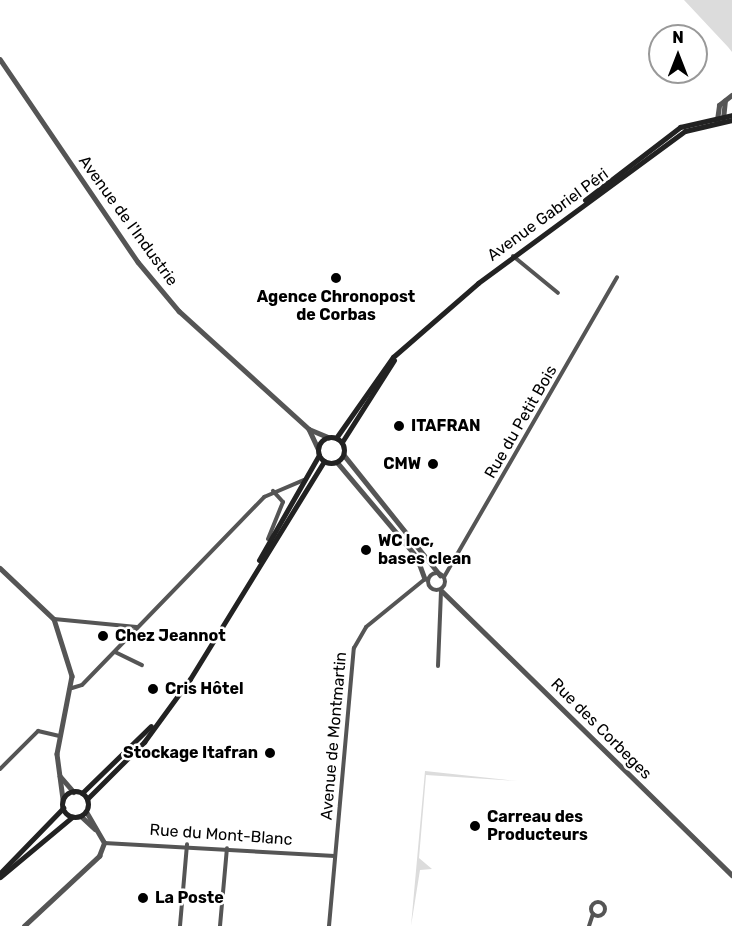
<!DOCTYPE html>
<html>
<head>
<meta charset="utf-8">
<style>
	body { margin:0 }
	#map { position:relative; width:732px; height:926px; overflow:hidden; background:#fff; font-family:Rubik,sans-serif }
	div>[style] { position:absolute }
	.green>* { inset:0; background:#dcdcdc }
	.minor>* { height:4px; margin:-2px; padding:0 2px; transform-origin:2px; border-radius:2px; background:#555 }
	.minor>.ring { margin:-2px; padding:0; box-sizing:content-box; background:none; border:4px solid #555; border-radius:50% }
	.tertiary>* { height:4.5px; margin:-2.25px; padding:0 2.25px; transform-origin:2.25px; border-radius:2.25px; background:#555 }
	.tertiary>.ring { margin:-2.25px; padding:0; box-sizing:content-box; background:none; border:4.5px solid #555; border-radius:50% }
	.secondary>* { height:5px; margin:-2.5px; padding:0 2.5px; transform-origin:2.5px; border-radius:2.5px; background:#222 }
	.secondary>.ring { margin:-2.5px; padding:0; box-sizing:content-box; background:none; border:5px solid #222; border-radius:50% }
	.dots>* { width:16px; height:16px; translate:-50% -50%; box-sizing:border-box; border:3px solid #fff; border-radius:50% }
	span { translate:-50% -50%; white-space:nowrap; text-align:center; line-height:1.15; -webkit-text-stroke:5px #fff; paint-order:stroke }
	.street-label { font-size:16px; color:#000 }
	.poi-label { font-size:16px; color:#000; font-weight:700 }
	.left { translate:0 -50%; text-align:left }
	.right { translate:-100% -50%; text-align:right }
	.north { position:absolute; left:648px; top:24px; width:60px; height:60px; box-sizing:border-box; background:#fff; border:2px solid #999; border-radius:50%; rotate:0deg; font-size:16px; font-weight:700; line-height:24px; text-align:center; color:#000 }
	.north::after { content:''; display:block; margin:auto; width:21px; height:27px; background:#000; clip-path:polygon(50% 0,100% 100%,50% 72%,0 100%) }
</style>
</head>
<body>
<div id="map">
	<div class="green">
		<i style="clip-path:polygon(684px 0,732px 0,732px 52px,728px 47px)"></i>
		<i style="clip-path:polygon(425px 771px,518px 781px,426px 775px,419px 858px,432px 869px,420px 870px,411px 926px)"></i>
	</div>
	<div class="minor">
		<i style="left:513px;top:256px;width:58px;rotate:39.4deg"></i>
		<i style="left:268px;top:539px;width:40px;rotate:-68deg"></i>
		<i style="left:283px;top:502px;width:15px;rotate:-132deg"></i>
		<i style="left:444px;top:577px;width:346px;rotate:-60deg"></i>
		<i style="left:54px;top:619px;width:83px;rotate:5.5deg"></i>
		<i style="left:115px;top:652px;width:30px;rotate:26deg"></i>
		<i style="left:438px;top:666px;width:75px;rotate:-87.7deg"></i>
		<i style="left:72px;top:688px;width:10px;rotate:-17deg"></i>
		<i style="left:82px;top:685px;width:262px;rotate:-45.9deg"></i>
		<i style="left:264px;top:497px;width:43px;rotate:-23deg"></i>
		<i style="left:0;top:769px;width:54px;rotate:-45deg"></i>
		<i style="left:38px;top:731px;width:22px;rotate:13deg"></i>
		<i style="left:104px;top:843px;width:231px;rotate:3.2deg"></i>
		<i class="ring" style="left:591px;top:902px;width:10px;height:10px"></i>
		<i style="left:180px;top:926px;width:82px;rotate:-85.1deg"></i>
		<i style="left:220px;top:926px;width:78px;rotate:-84.9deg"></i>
		<i style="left:329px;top:926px;width:279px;rotate:-84.9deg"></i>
		<i style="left:354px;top:648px;width:24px;rotate:-60deg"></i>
		<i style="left:366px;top:627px;width:76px;rotate:-39.1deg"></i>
		<i style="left:589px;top:926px;width:13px;rotate:-72deg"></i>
	</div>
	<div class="tertiary">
		<i style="left:0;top:59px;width:245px;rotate:55.8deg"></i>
		<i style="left:138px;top:262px;width:64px;rotate:50.1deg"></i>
		<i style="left:179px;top:311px;width:176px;rotate:42.2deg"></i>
		<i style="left:309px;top:429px;width:21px;rotate:23deg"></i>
		<i style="left:723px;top:119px;width:18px;rotate:-84deg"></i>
		<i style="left:717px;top:120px;width:15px;rotate:-82deg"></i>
		<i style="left:719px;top:105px;width:16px;rotate:-38deg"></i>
		<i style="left:309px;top:429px;width:21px;rotate:65deg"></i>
		<i style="left:344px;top:455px;width:154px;rotate:51.3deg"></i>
		<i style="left:337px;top:462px;width:124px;rotate:49.9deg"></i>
		<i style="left:417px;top:557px;width:23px;rotate:70deg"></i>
		<i style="left:0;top:568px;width:74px;rotate:43.4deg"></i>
		<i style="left:54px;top:619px;width:60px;rotate:72.5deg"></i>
		<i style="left:72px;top:676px;width:79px;rotate:100.9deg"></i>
		<i style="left:57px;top:754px;width:45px;rotate:82.4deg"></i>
		<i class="ring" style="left:428px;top:573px;width:13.5px;height:13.5px"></i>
		<i style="left:442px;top:591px;width:406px;rotate:44.4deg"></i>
		<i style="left:60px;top:776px;width:21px;rotate:49deg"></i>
		<i style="left:81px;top:816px;width:19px;rotate:43deg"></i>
		<i style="left:24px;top:926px;width:103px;rotate:-43deg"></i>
		<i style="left:99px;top:856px;width:14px;rotate:-69deg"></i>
		<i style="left:104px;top:843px;width:36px;rotate:-120deg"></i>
	</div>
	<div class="secondary">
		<i style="left:585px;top:200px;width:120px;rotate:-37.5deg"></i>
		<i style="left:680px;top:127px;width:53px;rotate:-13deg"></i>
		<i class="ring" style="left:318px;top:437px;width:21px;height:21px"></i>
		<i style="left:336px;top:438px;width:99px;rotate:-54.9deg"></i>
		<i style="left:393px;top:357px;width:113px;rotate:-41deg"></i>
		<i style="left:478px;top:283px;width:257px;rotate:-36.3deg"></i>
		<i style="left:685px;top:131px;width:48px;rotate:-13.2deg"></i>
		<i style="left:342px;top:442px;width:97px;rotate:-57.6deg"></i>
		<i style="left:259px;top:560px;width:121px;rotate:-60.3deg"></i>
		<i class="ring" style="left:62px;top:791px;width:21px;height:21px"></i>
		<i style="left:82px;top:793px;width:96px;rotate:-44.2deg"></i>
		<i style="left:87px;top:799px;width:81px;rotate:-45deg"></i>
		<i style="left:144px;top:742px;width:78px;rotate:-53.9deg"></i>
		<i style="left:190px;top:679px;width:256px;rotate:-58.4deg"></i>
		<i style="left:0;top:873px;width:91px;rotate:-45.9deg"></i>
		<i style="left:0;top:877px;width:94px;rotate:-39.8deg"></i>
	</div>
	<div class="dots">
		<i style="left:336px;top:278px;background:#000"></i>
		<i style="left:399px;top:426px;background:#000"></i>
		<i style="left:433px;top:464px;background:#000"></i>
		<i style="left:366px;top:550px;background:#000"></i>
		<i style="left:103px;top:636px;background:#000"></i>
		<i style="left:153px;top:689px;background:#000"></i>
		<i style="left:270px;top:753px;background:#000"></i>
		<i style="left:475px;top:826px;background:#000"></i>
		<i style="left:143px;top:898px;background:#000"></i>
	</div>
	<div class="street-label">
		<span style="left:548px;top:215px;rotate:-36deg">Avenue Gabriel Péri</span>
		<span style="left:128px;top:221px;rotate:54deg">Avenue de l'Industrie</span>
		<span style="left:521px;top:422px;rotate:-60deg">Rue du Petit Bois</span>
		<span style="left:601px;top:729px;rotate:45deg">Rue des Corbeges</span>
		<span style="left:334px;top:736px;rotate:-85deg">Avenue de Montmartin</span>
		<span style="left:221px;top:835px;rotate:4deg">Rue du Mont-Blanc</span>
	</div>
	<div class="poi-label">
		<span style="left:336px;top:306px">Agence Chronopost<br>de Corbas</span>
		<span class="left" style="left:411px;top:426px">ITAFRAN</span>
		<span class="right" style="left:421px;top:464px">CMW</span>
		<span class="left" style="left:378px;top:550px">WC loc,<br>bases clean</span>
		<span class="left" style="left:115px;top:636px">Chez Jeannot</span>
		<span class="left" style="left:165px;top:689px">Cris Hôtel</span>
		<span class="right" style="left:258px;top:753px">Stockage Itafran</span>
		<span class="left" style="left:487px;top:826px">Carreau des<br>Producteurs</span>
		<span class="left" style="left:155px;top:898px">La Poste</span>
	</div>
	<div class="north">N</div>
</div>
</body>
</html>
